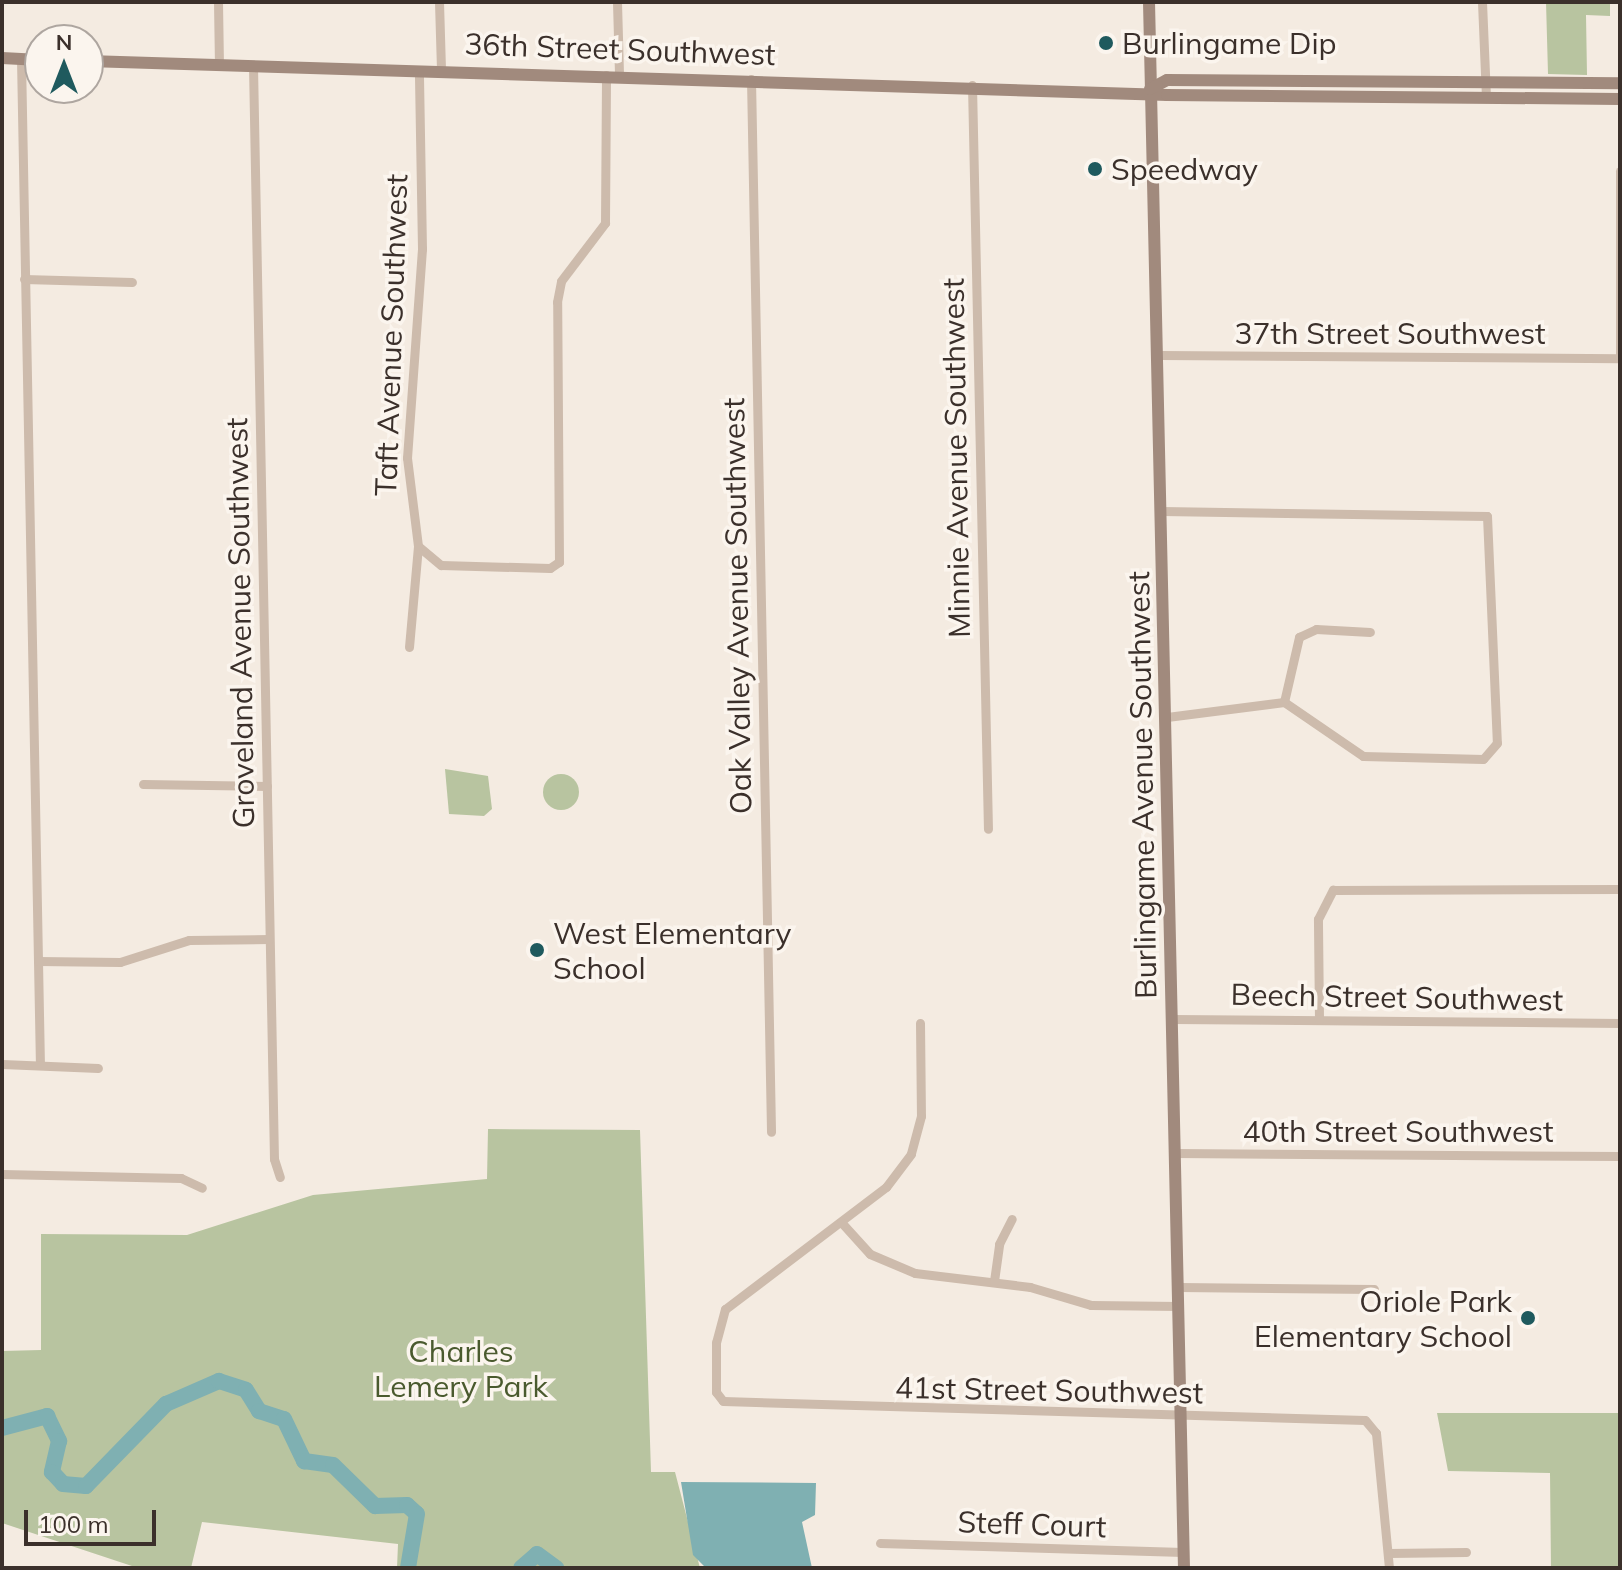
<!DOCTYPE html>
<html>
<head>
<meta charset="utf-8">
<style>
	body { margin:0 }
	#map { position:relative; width:1622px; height:1570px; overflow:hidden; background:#f4ebe1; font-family:Mulish,sans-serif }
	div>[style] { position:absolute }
	.green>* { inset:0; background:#b8c4a0 }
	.round { border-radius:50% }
	.water>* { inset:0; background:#7fb0b2 }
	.river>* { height:16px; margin:-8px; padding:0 8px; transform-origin:8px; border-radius:8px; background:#7fb0b2 }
	.street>* { height:9px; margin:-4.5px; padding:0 4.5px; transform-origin:4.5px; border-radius:4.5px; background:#cdbbac }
	.secondary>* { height:12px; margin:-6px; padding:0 6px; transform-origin:6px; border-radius:6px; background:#a18a7d }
	.dots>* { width:22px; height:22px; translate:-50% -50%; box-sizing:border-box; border:4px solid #fbf5ee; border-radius:50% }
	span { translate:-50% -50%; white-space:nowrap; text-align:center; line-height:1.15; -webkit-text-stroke:7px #fbf5ee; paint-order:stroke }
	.poi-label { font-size:30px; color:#3b302b }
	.left { translate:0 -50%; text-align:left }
	.right { translate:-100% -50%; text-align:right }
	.street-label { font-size:30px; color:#3b302b }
	.park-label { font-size:30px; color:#4a5a2e }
	.frame { position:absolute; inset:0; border:4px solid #3b302b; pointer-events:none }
	.north { position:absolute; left:24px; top:24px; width:80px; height:80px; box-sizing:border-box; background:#fbf5ee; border:2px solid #aea6a0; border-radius:50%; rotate:0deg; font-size:22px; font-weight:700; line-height:32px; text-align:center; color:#3b302b }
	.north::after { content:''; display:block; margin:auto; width:28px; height:36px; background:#1f5a5e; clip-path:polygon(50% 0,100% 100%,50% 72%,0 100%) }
	.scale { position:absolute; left:24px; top:1510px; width:132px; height:36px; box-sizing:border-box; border:4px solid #3b302b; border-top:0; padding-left:10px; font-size:24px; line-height:28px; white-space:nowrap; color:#3b302b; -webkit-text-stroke:6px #fbf5ee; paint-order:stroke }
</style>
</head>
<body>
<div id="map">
	<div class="green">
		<i style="clip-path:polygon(1546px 2px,1610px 2px,1610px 16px,1586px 15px,1587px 75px,1548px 74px)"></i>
		<i style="clip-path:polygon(445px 769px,488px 776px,492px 809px,484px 816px,449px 814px)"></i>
		<i class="round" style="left:543px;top:774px;width:36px;height:36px"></i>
		<i style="clip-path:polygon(488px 1129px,640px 1130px,651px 1472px,675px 1472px,700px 1568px,397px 1568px,398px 1544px,202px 1522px,191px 1568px,138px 1568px,2px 1523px,2px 1351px,41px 1350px,41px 1234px,187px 1235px,313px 1195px,487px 1179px)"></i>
		<i style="clip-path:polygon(1437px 1413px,1620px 1413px,1620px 1568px,1551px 1568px,1550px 1473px,1448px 1471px)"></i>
	</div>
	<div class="water">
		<i style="clip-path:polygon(681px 1482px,816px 1483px,815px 1515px,802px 1522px,812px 1568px,706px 1568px,693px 1555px)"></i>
	</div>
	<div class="river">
		<i style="left:2px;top:1428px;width:47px;rotate:-14.9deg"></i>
		<i style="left:47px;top:1416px;width:28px;rotate:64deg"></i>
		<i style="left:59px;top:1441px;width:32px;rotate:103deg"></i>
		<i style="left:52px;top:1472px;width:16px;rotate:47deg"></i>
		<i style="left:63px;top:1484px;width:23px;rotate:5deg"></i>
		<i style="left:86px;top:1486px;width:115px;rotate:-45.7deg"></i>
		<i style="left:166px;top:1404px;width:58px;rotate:-23.5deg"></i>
		<i style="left:219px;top:1381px;width:28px;rotate:18deg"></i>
		<i style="left:246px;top:1390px;width:25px;rotate:58deg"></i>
		<i style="left:259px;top:1411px;width:26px;rotate:18deg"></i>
		<i style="left:284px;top:1419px;width:47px;rotate:64.5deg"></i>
		<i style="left:304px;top:1461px;width:29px;rotate:8deg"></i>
		<i style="left:333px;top:1465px;width:59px;rotate:44.3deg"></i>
		<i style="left:375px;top:1506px;width:32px;rotate:-2deg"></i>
		<i style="left:407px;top:1505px;width:13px;rotate:42deg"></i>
		<i style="left:417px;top:1514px;width:55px;rotate:99.5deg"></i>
		<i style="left:521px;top:1568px;width:21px;rotate:-41deg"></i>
		<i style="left:537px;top:1554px;width:24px;rotate:36deg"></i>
	</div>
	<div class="street">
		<i style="left:218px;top:2px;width:63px;rotate:89.1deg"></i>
		<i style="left:439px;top:2px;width:68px;rotate:88.3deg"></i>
		<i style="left:617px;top:2px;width:73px;rotate:88.4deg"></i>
		<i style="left:1482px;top:2px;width:96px;rotate:87.6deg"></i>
		<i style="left:21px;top:59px;width:1006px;rotate:88.92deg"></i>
		<i style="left:253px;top:66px;width:1093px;rotate:88.9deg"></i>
		<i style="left:274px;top:1159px;width:19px;rotate:72deg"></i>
		<i style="left:751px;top:79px;width:1053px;rotate:88.91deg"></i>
		<i style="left:972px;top:85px;width:744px;rotate:88.77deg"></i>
		<i style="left:1620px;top:171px;width:185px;rotate:90deg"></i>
		<i style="left:24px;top:279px;width:108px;rotate:1.6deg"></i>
		<i style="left:1160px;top:355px;width:460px;rotate:0.4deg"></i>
		<i style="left:1162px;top:511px;width:325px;rotate:0.9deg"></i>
		<i style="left:1487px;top:516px;width:227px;rotate:87.5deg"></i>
		<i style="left:1497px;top:743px;width:21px;rotate:131deg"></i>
		<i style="left:1483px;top:759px;width:120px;rotate:-178.6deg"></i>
		<i style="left:1363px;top:756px;width:96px;rotate:-145.6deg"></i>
		<i style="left:1284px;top:702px;width:118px;rotate:172.7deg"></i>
		<i style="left:418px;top:546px;width:30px;rotate:40deg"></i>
		<i style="left:441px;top:565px;width:109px;rotate:1.6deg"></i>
		<i style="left:550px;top:568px;width:11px;rotate:-34deg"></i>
		<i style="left:559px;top:562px;width:260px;rotate:-90.4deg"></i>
		<i style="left:557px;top:302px;width:21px;rotate:-79deg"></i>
		<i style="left:561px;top:281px;width:73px;rotate:-52.8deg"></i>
		<i style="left:605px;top:223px;width:148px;rotate:-89.6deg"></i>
		<i style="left:409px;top:647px;width:101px;rotate:-84.9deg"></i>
		<i style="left:418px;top:546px;width:89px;rotate:-97.1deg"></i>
		<i style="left:407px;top:458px;width:210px;rotate:-85.9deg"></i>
		<i style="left:422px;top:249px;width:179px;rotate:-91deg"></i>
		<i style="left:1284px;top:702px;width:67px;rotate:-77deg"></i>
		<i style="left:1299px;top:637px;width:19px;rotate:-25deg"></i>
		<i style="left:1316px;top:629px;width:54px;rotate:3.2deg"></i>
		<i style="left:143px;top:784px;width:124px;rotate:0.9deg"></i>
		<i style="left:38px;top:961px;width:82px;rotate:0.7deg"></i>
		<i style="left:120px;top:962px;width:72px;rotate:-17.7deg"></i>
		<i style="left:189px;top:940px;width:80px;rotate:-0.7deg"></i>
		<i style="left:1173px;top:1019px;width:447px;rotate:0.5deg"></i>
		<i style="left:1319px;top:1020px;width:101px;rotate:-90.6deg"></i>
		<i style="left:1318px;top:919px;width:33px;rotate:-63deg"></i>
		<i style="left:1333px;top:890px;width:287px;rotate:-0.2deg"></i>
		<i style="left:920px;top:1023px;width:93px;rotate:89.4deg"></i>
		<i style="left:921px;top:1116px;width:39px;rotate:105deg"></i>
		<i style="left:911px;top:1154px;width:41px;rotate:127.1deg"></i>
		<i style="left:886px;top:1187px;width:202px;rotate:142.8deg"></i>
		<i style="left:725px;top:1309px;width:35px;rotate:105deg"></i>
		<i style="left:716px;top:1343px;width:49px;rotate:90deg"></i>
		<i style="left:716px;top:1392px;width:11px;rotate:52deg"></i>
		<i style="left:723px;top:1401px;width:642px;rotate:1.7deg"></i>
		<i style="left:1365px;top:1420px;width:17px;rotate:50deg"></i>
		<i style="left:1376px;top:1433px;width:136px;rotate:84.5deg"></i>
		<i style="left:2px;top:1064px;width:96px;rotate:2.4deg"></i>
		<i style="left:1175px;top:1153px;width:445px;rotate:0.4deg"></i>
		<i style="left:2px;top:1174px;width:179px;rotate:1.3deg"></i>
		<i style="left:181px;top:1178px;width:23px;rotate:25deg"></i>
		<i style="left:841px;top:1222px;width:43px;rotate:47.8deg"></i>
		<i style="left:870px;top:1254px;width:49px;rotate:22.9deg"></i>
		<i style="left:915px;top:1273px;width:116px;rotate:6.9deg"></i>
		<i style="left:1030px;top:1287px;width:64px;rotate:16.4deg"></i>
		<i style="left:1091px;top:1305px;width:88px;rotate:0.7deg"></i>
		<i style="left:994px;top:1281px;width:37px;rotate:-82deg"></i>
		<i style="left:999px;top:1244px;width:28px;rotate:-63deg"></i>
		<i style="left:1179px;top:1287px;width:195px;rotate:0.6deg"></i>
		<i style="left:880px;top:1543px;width:303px;rotate:1.7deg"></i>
		<i style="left:1389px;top:1553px;width:77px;rotate:-0.7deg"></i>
	</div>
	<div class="secondary">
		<i style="left:1149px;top:2px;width:1566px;rotate:88.72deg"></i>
		<i style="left:2px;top:58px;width:38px;rotate:3deg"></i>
		<i style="left:88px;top:61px;width:1080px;rotate:1.8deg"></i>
		<i style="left:1167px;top:95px;width:453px;rotate:0.5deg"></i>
		<i style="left:1150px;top:89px;width:19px;rotate:-28deg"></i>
		<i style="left:1167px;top:80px;width:453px;rotate:0.4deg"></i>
	</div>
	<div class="dots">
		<i style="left:1106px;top:43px;background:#1f5a5e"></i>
		<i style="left:1095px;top:169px;background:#1f5a5e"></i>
		<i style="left:537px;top:950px;background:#1f5a5e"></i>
		<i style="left:1528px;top:1318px;background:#1f5a5e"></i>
	</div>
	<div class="poi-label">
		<span class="left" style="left:1122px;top:43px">Burlingame Dip</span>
		<span class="left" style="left:1111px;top:169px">Speedway</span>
		<span class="left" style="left:553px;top:950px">West Elementary<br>School</span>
		<span class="right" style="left:1512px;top:1318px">Oriole Park<br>Elementary School</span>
	</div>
	<div class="street-label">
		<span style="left:620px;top:49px;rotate:2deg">36th Street Southwest</span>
		<span style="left:1390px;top:333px">37th Street Southwest</span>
		<span style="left:391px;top:335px;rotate:-88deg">Taft Avenue Southwest</span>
		<span style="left:956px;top:458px;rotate:-91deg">Minnie Avenue Southwest</span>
		<span style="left:737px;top:606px;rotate:-91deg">Oak Valley Avenue Southwest</span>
		<span style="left:240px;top:623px;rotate:-91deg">Groveland Avenue Southwest</span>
		<span style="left:1142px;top:785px;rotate:-91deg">Burlingame Avenue Southwest</span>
		<span style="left:1397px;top:997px;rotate:1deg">Beech Street Southwest</span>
		<span style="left:1398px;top:1131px">40th Street Southwest</span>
		<span style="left:1049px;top:1390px;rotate:1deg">41st Street Southwest</span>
		<span style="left:1032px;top:1524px;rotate:2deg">Steff Court</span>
	</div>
	<div class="park-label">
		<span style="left:461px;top:1368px">Charles<br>Lemery Park</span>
	</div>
	<div class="frame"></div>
	<div class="north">N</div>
	<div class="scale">100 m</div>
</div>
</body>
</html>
